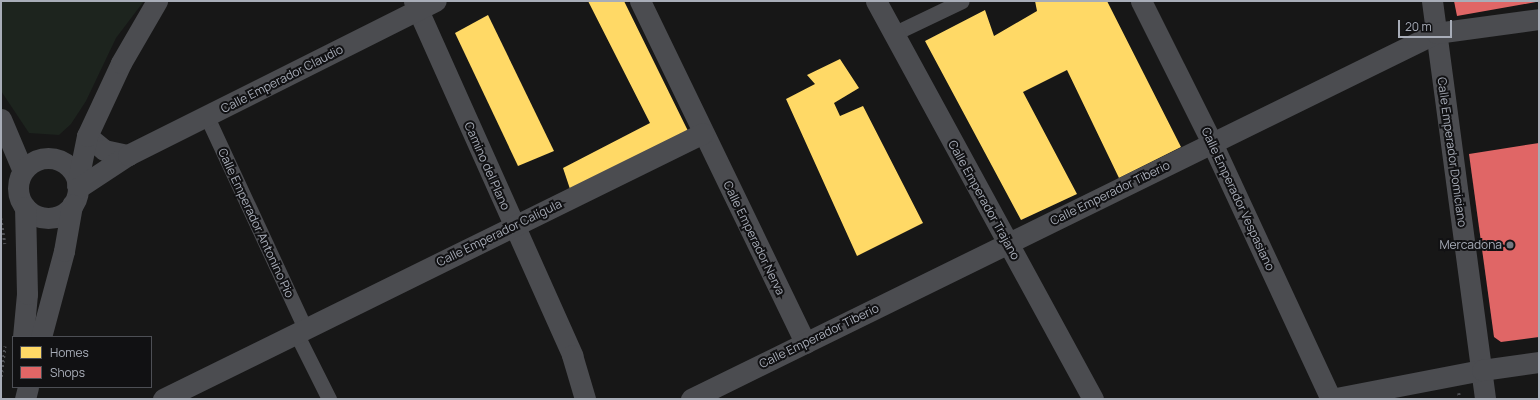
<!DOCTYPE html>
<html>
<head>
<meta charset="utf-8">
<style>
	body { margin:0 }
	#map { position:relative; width:1540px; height:400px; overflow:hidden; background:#171717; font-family:Manrope,sans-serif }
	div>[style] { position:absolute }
	.green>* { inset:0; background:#1d241e }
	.homes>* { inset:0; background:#ffd966 }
	.shops>* { inset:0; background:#e06666 }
	.path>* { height:2.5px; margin-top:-1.25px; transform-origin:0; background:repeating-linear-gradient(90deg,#4d4e52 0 2px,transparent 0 5px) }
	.pedestrian>* { height:15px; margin:-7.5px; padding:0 7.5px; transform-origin:7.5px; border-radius:7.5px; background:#4b4c50 }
	.minor>* { height:21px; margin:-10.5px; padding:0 10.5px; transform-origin:10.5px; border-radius:10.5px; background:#4b4c50 }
	.minor>.ring { margin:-10.5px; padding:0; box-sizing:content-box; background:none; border:21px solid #4b4c50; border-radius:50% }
	.dots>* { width:11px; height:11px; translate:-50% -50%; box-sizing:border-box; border:2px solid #111113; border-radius:50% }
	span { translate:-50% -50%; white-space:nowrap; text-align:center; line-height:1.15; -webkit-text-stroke:4px #111113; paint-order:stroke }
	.street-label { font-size:12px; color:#a8adb8 }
	.poi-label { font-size:12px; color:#a8adb8 }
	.right { translate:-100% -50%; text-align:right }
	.frame { position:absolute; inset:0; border:2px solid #a8adb8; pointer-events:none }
	.legend { position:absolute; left:12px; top:336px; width:140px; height:52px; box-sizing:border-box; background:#111113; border:1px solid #4d4f55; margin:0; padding:5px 7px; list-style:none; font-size:12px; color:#a8adb8 }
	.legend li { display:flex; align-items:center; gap:8px; height:20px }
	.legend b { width:20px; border:1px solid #4d4f55 }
	.scale { position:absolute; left:1398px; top:20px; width:54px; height:18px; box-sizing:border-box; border:2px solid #a8adb8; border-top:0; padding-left:5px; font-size:12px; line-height:14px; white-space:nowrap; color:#a8adb8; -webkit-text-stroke:3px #111113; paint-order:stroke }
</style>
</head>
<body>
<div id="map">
	<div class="green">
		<i style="clip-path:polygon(1px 1px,144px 1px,116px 38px,86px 101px,71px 124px,59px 135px,29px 133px,1px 91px)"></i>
	</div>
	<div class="homes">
		<i style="clip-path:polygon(588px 1px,624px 1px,689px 133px,571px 192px,563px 168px,650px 123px)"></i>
		<i style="clip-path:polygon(1035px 1px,1107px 1px,1181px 147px,1119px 178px,1067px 70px,1023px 92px,1077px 194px,1021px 220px,925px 41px,985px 10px,994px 36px,1037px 11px)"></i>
		<i style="clip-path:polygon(488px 15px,554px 151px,518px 166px,455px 33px)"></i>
		<i style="clip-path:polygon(840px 59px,859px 88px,834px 103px,840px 116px,863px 106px,923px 223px,857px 256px,786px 99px,815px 84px,807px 75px)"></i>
	</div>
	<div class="shops">
		<i style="clip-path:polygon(1454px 1px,1536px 1px,1536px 2px,1457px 16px)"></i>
		<i style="clip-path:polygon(1539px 143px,1539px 337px,1501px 342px,1494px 337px,1469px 154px)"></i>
	</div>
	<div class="path">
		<i style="left:1px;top:218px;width:26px;rotate:81deg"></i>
		<i style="left:1px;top:377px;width:31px;rotate:-83deg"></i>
		<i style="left:1459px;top:393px;width:6px;rotate:81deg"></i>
	</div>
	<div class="pedestrian">
		<i style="left:893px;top:34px;width:76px;rotate:-25.6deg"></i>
		<i style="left:207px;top:117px;width:233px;rotate:65.1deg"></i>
		<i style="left:296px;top:333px;width:74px;rotate:63.4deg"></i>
	</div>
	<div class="minor">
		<i style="left:414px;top:1px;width:388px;rotate:65.9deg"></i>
		<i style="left:572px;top:355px;width:46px;rotate:73.5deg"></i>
		<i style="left:640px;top:1px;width:380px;rotate:64.2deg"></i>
		<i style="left:876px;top:1px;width:453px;rotate:61.4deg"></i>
		<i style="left:1141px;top:1px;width:159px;rotate:63.4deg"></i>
		<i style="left:1212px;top:143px;width:282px;rotate:65.1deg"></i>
		<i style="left:1432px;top:1px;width:402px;rotate:82.4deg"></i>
		<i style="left:1px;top:119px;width:56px;rotate:67.1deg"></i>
		<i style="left:87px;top:136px;width:22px;rotate:39deg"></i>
		<i style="left:104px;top:150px;width:25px;rotate:12deg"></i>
		<i class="ring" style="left:18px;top:158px;width:39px;height:39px"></i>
		<i style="left:77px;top:185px;width:50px;rotate:-78.5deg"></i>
		<i style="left:87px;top:136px;width:81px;rotate:-65deg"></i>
		<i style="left:121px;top:63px;width:72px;rotate:-59.9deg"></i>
		<i style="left:78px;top:188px;width:60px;rotate:-33.4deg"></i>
		<i style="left:128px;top:155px;width:344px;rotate:-26.6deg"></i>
		<i style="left:23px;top:337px;width:43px;rotate:-84.7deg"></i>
		<i style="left:27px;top:294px;width:87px;rotate:-91.3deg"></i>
		<i style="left:41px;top:337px;width:89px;rotate:-75deg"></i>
		<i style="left:64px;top:251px;width:47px;rotate:-80.1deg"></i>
		<i style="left:25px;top:399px;width:12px;rotate:-76deg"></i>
		<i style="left:163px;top:399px;width:602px;rotate:-26.22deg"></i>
		<i style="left:691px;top:399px;width:830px;rotate:-26.16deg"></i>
		<i style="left:1436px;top:33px;width:104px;rotate:-7.7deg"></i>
		<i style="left:1331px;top:399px;width:154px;rotate:-10.9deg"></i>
		<i style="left:1482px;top:370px;width:58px;rotate:-8deg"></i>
	</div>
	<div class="dots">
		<i style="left:1510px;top:245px;background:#757880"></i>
	</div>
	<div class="street-label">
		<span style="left:282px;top:79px;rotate:-27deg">Calle Emperador Claudio</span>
		<span style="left:1452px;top:152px;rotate:82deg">Calle Emperador Domiciano</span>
		<span style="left:487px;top:166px;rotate:66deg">Camino del Plano</span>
		<span style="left:1110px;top:193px;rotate:-26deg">Calle Emperador Tiberio</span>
		<span style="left:1238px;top:199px;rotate:65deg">Calle Emperador Vespasiano</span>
		<span style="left:984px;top:200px;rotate:61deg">Calle Emperador Trajano</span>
		<span style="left:256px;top:223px;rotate:65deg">Calle Emperador Antonino Pio</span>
		<span style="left:499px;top:233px;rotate:-26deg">Calle Emperador Calígula</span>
		<span style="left:754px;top:238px;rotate:64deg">Calle Emperador Nerva</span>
		<span style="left:819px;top:336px;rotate:-26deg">Calle Emperador Tiberio</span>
	</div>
	<div class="poi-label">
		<span class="right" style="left:1502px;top:245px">Mercadona</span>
	</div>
	<div class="frame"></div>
	<ul class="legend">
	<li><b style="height:11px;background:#ffd966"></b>Homes</li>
	<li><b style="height:11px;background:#e06666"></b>Shops</li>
	</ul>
	<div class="scale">20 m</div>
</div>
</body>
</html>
